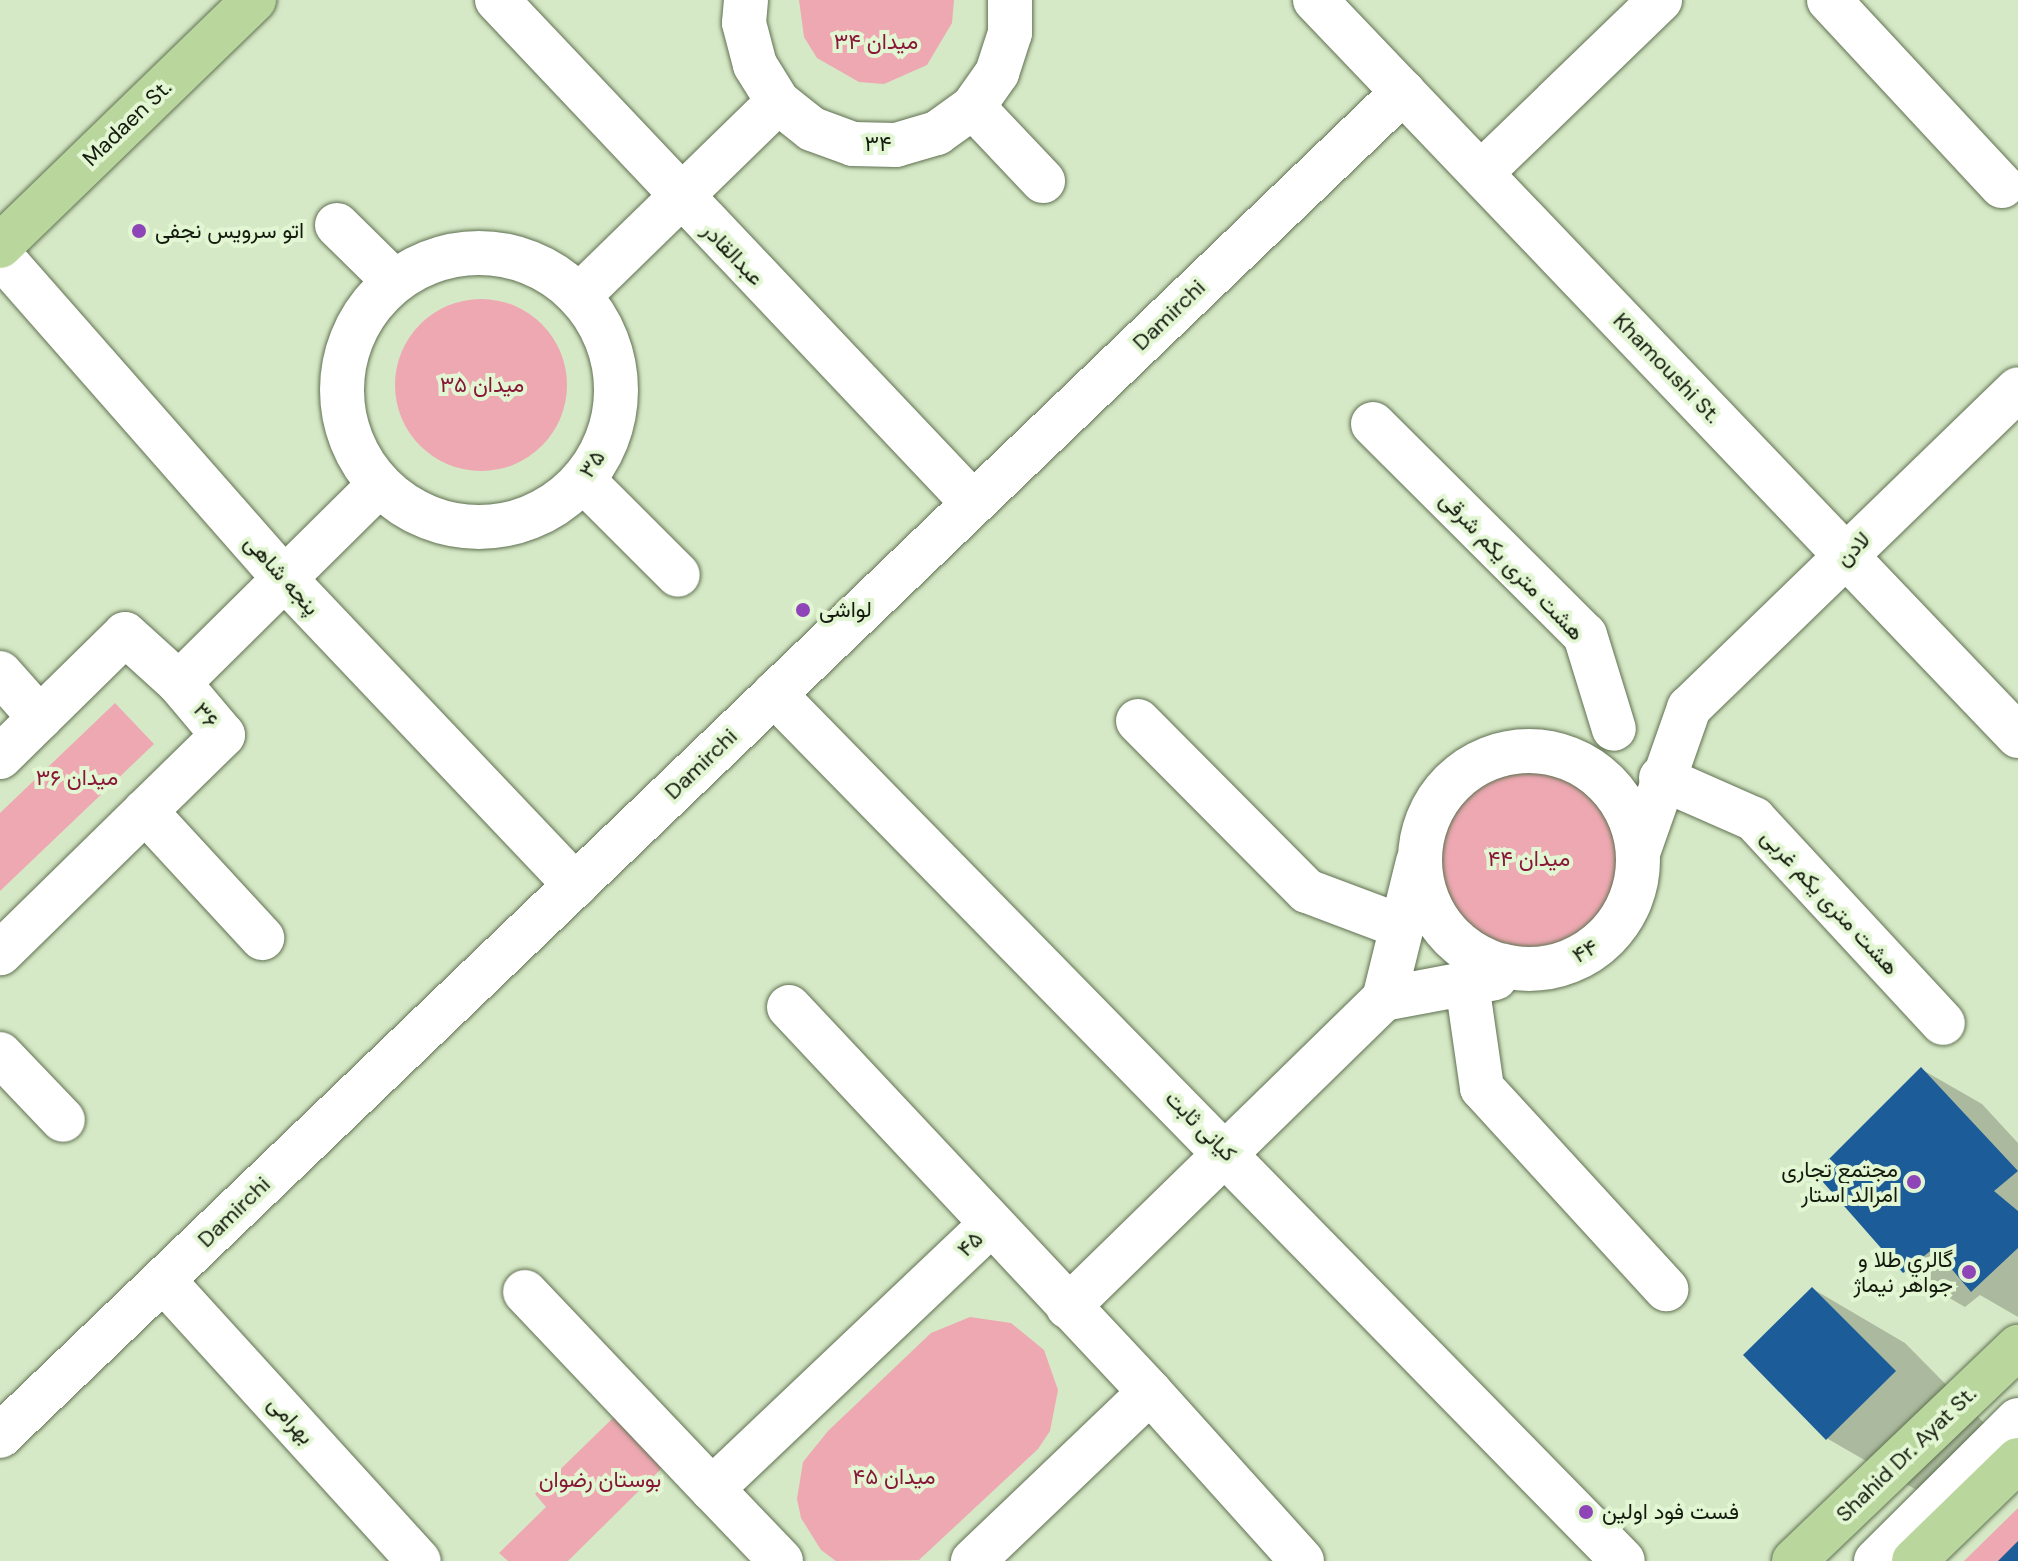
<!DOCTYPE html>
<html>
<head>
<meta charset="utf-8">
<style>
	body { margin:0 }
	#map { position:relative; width:2018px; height:1561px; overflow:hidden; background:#d6e9c6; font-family:"DM Sans",Vazirmatn,sans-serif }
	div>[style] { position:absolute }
	.green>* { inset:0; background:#eda8b1 }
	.round { border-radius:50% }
	.shadow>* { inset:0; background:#0003 }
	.building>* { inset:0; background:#1c5c99 }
	.roads { filter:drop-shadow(0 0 2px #607152) drop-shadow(0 0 2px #607152) }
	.minor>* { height:44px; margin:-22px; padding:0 22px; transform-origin:22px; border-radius:22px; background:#fff }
	.minor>.ring { margin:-22px; padding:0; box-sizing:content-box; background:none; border:44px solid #fff; border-radius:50% }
	.major>* { height:44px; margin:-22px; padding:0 22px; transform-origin:22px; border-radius:22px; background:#b9d69d }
	.dots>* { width:22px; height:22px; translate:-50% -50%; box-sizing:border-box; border:4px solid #e3f6d3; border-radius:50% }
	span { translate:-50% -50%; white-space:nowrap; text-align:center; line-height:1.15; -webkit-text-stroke:8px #e3f6d3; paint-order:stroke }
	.park-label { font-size:22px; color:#871637 }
	.street-label { font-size:22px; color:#141b0e }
	.poi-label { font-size:22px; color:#141b0e }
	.left { translate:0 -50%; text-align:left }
	.right { translate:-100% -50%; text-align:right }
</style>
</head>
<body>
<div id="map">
	<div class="green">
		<i style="clip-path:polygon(799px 0,954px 0,952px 23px,927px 65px,884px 84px,859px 82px,817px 58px,804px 37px)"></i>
		<i class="round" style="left:395px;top:299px;width:172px;height:172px"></i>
		<i style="clip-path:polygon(115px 703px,154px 744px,0 891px,0 813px)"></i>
		<i class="round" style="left:1441px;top:771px;width:176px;height:176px"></i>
		<i style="clip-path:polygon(970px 1317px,1011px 1323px,1044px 1350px,1058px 1390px,1050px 1431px,1038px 1449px,919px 1560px,836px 1561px,821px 1550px,801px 1518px,797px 1499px,803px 1462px,828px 1431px,931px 1333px)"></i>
		<i style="clip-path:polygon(615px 1416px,664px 1466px,568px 1561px,508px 1561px,499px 1553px,546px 1507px,535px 1494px)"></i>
		<i style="clip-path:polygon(2018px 1508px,2018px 1555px,2012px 1561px,1964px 1561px)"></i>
	</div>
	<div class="shadow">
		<i style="clip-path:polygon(1921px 1069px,1982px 1104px,2018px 1143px,2018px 1317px,1980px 1295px,1965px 1307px,1904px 1272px)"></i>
		<i style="clip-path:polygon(1813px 1289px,1905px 1343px,1987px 1426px,1920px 1492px,1828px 1439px,1746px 1355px)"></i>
	</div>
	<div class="building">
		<i style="clip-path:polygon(1921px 1067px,2018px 1171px,1994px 1191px,2018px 1211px,2018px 1248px,1971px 1292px,1934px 1248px,1903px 1273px,1815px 1173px)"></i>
		<i style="clip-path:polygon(1812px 1287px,1896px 1371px,1826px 1440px,1743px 1355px)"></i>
		<i style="clip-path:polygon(2018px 1541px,2018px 1561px,1998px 1561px)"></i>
	</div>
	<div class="roads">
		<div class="minor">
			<i style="left:497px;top:0;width:693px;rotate:46.58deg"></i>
			<i style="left:746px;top:0;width:23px;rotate:95deg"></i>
			<i style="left:744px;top:23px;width:43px;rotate:75.3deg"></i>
			<i style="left:755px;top:65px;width:44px;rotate:58.1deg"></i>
			<i style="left:778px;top:102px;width:43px;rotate:38.5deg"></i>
			<i style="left:812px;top:129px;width:44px;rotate:20.1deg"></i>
			<i style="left:853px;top:144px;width:43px;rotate:1.3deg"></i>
			<i style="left:896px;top:145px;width:43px;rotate:-16.3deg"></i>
			<i style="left:937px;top:133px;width:44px;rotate:-35.8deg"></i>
			<i style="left:973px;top:107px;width:42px;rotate:-54.8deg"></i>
			<i style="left:997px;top:73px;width:42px;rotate:-72deg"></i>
			<i style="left:1010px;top:33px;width:33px;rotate:-90deg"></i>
			<i style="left:1315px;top:0;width:1018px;rotate:46.31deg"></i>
			<i style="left:1829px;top:0;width:254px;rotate:47.1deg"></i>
			<i style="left:973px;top:107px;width:102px;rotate:46.6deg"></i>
			<i style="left:1481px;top:173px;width:249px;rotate:-44deg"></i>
			<i style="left:337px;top:225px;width:80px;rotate:44.5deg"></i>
			<i class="ring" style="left:342px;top:253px;width:230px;height:230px"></i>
			<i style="left:0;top:255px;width:432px;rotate:48.7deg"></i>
			<i style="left:285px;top:579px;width:422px;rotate:46.5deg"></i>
			<i style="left:579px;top:296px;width:278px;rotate:-44.3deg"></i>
			<i style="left:1373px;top:424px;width:299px;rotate:44.9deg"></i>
			<i style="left:1585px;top:635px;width:98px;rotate:72.9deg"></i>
			<i style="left:583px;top:480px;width:134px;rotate:45deg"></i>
			<i style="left:0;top:673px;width:60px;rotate:48.4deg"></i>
			<i style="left:179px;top:683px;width:281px;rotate:-44.7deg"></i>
			<i style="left:774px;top:694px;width:1213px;rotate:45.6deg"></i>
			<i style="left:1138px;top:721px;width:240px;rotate:45.2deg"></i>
			<i style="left:1307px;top:891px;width:99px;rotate:20.6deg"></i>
			<i class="ring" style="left:1420px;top:751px;width:174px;height:174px"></i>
			<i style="left:0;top:757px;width:175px;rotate:-44.5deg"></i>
			<i style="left:125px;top:634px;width:73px;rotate:42.2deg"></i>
			<i style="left:179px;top:683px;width:68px;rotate:49.8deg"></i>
			<i style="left:223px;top:735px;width:312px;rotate:135.6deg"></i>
			<i style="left:1661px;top:778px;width:102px;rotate:23.8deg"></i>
			<i style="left:1754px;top:819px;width:278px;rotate:47.2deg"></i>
			<i style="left:145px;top:811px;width:173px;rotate:47.3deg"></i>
			<i style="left:1639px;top:850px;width:151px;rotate:-70.6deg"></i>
			<i style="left:1689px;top:708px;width:458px;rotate:-44.1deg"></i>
			<i style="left:1467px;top:984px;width:105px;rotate:81.8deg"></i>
			<i style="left:1482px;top:1088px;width:273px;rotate:47.5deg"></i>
			<i style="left:1384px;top:999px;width:113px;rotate:-10.7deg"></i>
			<i style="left:789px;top:1007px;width:528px;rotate:46.84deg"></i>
			<i style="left:1150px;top:1392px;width:245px;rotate:136.3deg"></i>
			<i style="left:0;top:1054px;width:91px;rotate:46.3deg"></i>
			<i style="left:163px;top:1280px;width:380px;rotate:47.7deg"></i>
			<i style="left:525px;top:1292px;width:272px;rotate:46.5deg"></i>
			<i style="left:1068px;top:1307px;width:441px;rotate:-44.3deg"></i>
			<i style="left:1384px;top:999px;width:141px;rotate:-76.1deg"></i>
			<i style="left:1150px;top:1392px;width:227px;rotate:48deg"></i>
			<i style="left:0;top:1436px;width:1943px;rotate:-43.77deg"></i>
			<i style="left:781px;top:1561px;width:100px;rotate:-133.8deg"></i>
			<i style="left:712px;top:1489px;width:383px;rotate:-43.5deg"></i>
			<i style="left:1876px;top:1561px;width:200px;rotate:-44.8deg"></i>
		</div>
		<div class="major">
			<i style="left:0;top:246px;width:354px;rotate:-44.1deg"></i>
			<i style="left:1794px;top:1561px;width:310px;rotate:-43.7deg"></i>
			<i style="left:1914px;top:1561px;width:145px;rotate:-44.2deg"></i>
		</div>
	</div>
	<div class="dots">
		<i style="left:139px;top:231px;background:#8d45b7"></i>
		<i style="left:803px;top:610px;background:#8d45b7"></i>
		<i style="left:1914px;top:1182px;background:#8d45b7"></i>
		<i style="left:1969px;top:1272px;background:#8d45b7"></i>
		<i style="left:1586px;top:1512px;background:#8d45b7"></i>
	</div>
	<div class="park-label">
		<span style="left:876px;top:42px">میدان ۳۴</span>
		<span style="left:482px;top:385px">میدان ۳۵</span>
		<span style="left:77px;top:778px">میدان ۳۶</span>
		<span style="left:1529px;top:859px">میدان ۴۴</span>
		<span style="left:894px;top:1477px">میدان ۴۵</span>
		<span style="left:600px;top:1480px">بوستان رضوان</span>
	</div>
	<div class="street-label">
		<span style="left:127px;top:123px;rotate:-44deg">Madaen St.</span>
		<span style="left:878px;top:144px">۳۴</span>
		<span style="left:733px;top:254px;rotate:46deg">عبدالقادر</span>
		<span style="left:1169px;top:315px;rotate:-44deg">Damirchi</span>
		<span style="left:1667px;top:368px;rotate:46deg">Khamoushi St.</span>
		<span style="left:592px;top:464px;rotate:-56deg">۳۵</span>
		<span style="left:1853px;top:549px;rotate:-44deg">لادن</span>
		<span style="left:1512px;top:566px;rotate:46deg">هشت متری یکم شرقی</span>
		<span style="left:282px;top:575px;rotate:48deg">پنجه شاهی</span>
		<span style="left:206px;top:715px;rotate:50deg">۳۶</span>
		<span style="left:701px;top:764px;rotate:-44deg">Damirchi</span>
		<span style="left:1830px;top:902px;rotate:47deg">هشت متری یکم غربی</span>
		<span style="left:1585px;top:951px;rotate:-30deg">۴۴</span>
		<span style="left:1201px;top:1126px;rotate:45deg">کیانی ثابت</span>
		<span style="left:234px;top:1212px;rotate:-44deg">Damirchi</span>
		<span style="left:970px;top:1244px;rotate:-44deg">۴۵</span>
		<span style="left:291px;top:1420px;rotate:48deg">بهرامی</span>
		<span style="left:1906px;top:1454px;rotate:-44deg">Shahid Dr. Ayat St.</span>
	</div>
	<div class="poi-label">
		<span class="left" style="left:155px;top:231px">اتو سرویس نجفی</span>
		<span class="left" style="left:819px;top:610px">لواشی</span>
		<span class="right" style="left:1898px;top:1182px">مجتمع تجاری<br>امرالد استار</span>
		<span class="right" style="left:1953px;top:1272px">گالري طلا و<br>جواهر نيماژ</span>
		<span class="left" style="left:1602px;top:1512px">فست فود اولین</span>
	</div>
</div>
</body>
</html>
